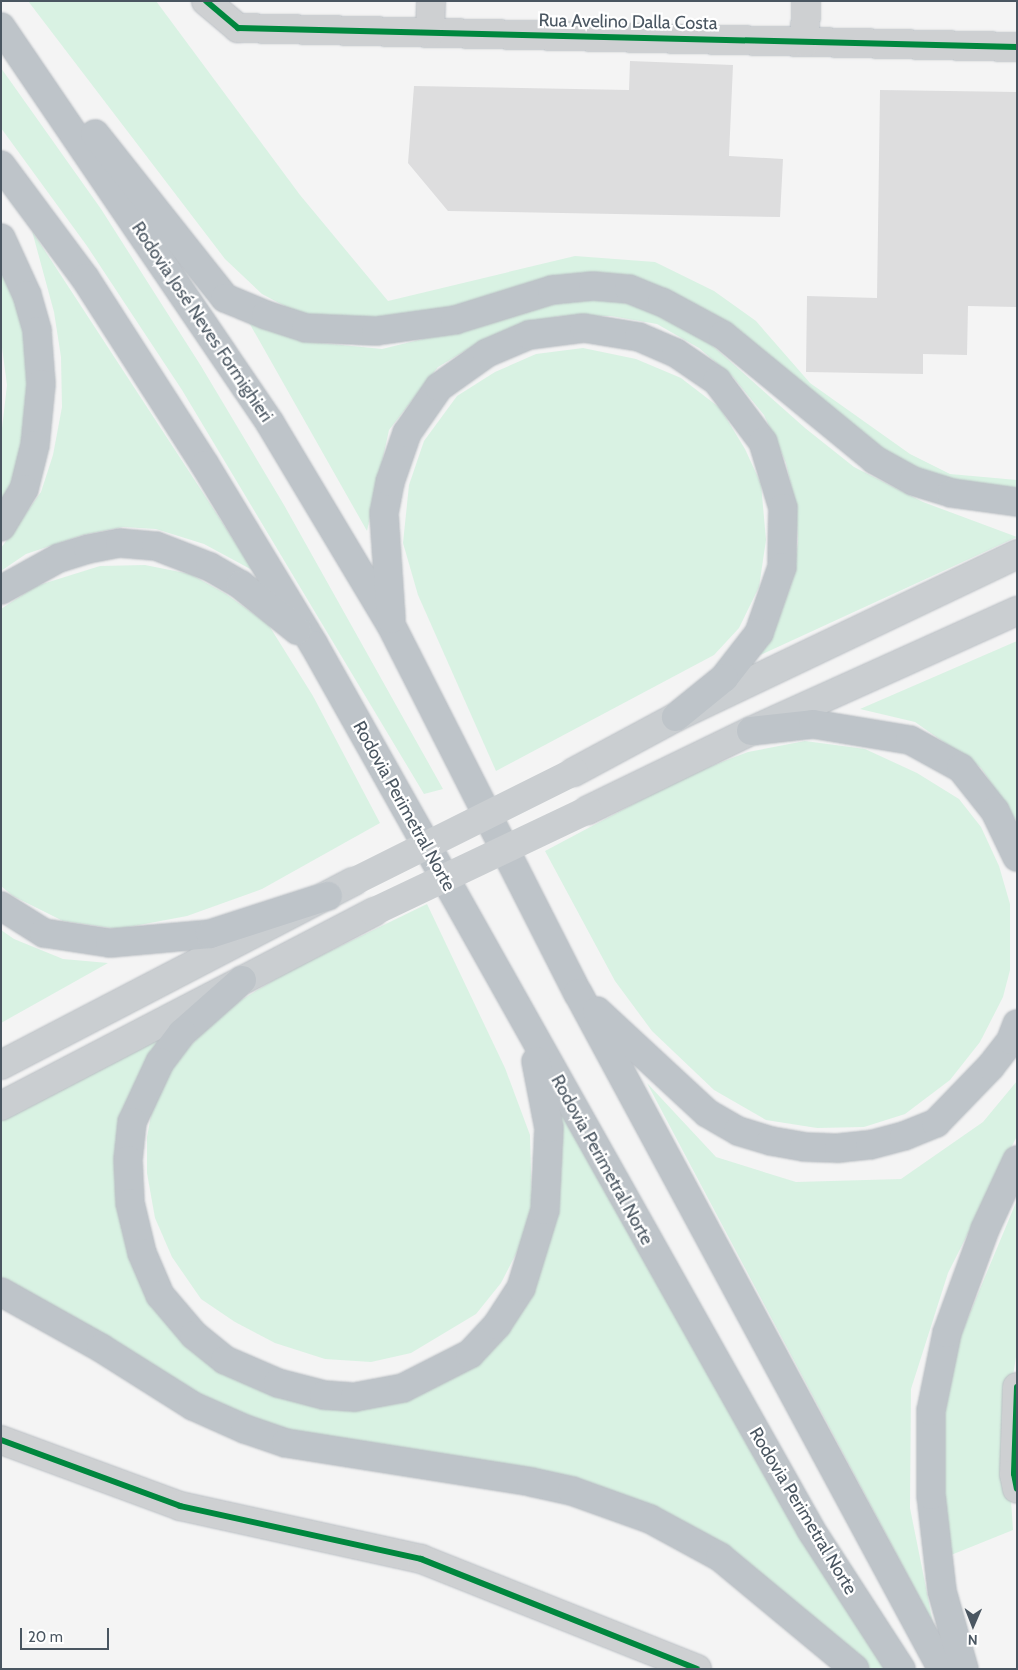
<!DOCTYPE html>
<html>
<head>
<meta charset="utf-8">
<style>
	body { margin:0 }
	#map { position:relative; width:1018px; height:1670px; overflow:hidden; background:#f4f4f4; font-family:Cabin,sans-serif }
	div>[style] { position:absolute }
	.green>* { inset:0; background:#d9f2e3 }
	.building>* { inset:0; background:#ddddde }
	.roads { filter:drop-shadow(0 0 1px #b9bec3) drop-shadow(0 0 1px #b9bec3) }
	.street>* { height:28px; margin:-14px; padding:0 14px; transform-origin:14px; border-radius:14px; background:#ced0d2 }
	.primary>* { height:28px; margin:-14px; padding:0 14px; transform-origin:14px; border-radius:14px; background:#caced1 }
	.highway>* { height:28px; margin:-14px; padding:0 14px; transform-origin:14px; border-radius:14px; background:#bec4c9 }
	.primary-bridge>* { height:28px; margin:-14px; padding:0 14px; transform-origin:14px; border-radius:14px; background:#caced1 }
	.cycleway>* { height:6px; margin:-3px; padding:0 3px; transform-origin:3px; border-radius:3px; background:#00873e }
	span { translate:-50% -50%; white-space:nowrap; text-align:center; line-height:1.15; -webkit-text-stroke:4.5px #fff; paint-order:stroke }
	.street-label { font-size:18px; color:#4a5661 }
	.frame { position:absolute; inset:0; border:2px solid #4a5661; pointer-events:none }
	.north { position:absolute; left:948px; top:1600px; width:50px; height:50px; -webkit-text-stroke:4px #fff; paint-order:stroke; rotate:181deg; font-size:14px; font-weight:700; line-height:20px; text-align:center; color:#4a5661 }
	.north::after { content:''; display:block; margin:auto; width:18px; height:22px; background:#4a5661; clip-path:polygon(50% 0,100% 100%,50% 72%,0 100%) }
	.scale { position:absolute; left:20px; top:1628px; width:89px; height:22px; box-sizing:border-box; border:2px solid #4a5661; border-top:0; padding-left:6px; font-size:15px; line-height:18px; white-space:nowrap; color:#4a5661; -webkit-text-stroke:4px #fff; paint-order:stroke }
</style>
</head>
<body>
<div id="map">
	<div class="green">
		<i style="clip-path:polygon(28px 1px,156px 1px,300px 195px,388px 301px,575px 256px,655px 262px,714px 291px,756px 321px,810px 383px,910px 454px,950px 474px,1017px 480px,1017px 491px,993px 491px,902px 465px,636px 283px,399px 320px,330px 321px,296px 312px,262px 294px,225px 259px)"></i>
		<i style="clip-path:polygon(1px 68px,101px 209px,201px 366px,284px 505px,443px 789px,424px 794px,182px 390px,87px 246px,1px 128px)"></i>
		<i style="clip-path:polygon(32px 231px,254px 571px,204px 544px,156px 529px,123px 527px,83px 535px,26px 554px,1px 571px,1px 548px,41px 492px,53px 455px,62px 407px,61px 357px,54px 312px)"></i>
		<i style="clip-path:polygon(1px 261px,21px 306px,30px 394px,22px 447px,10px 488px,1px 502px,1px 437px,7px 385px,1px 340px)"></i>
		<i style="clip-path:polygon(610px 298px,660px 310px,705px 339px,805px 428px,854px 467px,923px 502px,1017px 537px,758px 656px,778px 621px,792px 582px,798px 542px,796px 508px,786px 463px,764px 415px,733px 377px,699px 348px,657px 324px,611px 316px,560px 316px,512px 327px,473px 346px,438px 367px,389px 430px,367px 531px,247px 319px,301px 341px,382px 349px,431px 337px,529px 303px)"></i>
		<i style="clip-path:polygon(583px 348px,636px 359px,681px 378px,720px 408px,745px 449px,761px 484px,766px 540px,759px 587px,739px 628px,714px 655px,496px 771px,418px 595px,403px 543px,409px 485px,424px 441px,457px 396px,495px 372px,536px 354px)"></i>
		<i style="clip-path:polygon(145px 565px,190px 574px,226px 594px,268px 624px,313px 696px,380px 823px,262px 889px,187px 916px,118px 929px,63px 921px,13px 896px,1px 886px,1px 609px,36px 586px,100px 566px)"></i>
		<i style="clip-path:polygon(1017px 641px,1017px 822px,981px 768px,915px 722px,860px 709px)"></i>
		<i style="clip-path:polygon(805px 741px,865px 749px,917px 773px,959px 799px,981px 827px,999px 866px,1010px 904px,1010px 970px,1003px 997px,980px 1042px,950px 1080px,905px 1114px,864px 1127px,817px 1128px,766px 1120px,714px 1090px,652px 1031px,615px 981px,545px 851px,690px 774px,748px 752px)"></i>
		<i style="clip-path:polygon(427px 904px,505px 1068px,530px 1135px,532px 1207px,520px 1246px,501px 1283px,476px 1314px,411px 1353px,371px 1362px,325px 1359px,275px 1343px,235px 1322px,201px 1299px,172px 1257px,155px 1218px,147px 1173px,147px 1137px,155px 1094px,179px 1057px,226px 1009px,289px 971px)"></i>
		<i style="clip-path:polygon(1px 930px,14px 939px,63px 959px,108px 963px,1px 1023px)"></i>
		<i style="clip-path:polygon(224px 992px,154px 1062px,127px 1204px,189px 1335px,323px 1398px,471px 1357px,538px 1249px,543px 1076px,895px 1669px,857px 1669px,688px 1532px,243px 1424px,1px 1288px,1px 1109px)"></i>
		<i style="clip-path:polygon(1017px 1081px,1017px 1136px,948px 1273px,911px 1389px,910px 1508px,933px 1623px,647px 1083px,716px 1157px,796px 1182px,901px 1179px,983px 1122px)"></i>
		<i style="clip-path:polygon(1017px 1200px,1017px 1351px,1010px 1394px,1008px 1455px,1013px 1530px,951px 1555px,942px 1498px,944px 1416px,960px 1337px)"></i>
	</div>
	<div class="building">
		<i style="clip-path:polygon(630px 61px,733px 65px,729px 156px,783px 159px,780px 217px,448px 211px,408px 163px,414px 86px,629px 90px)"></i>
		<i style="clip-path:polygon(880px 90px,1017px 92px,1017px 307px,968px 306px,967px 355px,923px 354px,923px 374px,806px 372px,807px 296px,877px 298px)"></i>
	</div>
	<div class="roads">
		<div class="street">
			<i style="left:206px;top:1px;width:42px;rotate:40.2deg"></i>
			<i style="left:238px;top:28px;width:779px;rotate:1.4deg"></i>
			<i style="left:430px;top:32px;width:31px;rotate:-88deg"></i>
			<i style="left:805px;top:42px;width:41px;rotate:-88.6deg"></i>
			<i style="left:1017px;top:1387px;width:87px;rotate:92deg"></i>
			<i style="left:1014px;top:1474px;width:15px;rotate:79deg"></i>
			<i style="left:1px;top:1440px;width:191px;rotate:20.2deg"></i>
			<i style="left:180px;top:1506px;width:247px;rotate:12.4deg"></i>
			<i style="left:421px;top:1559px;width:297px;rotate:21.7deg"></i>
		</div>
		<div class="primary">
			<i style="left:574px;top:772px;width:116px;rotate:-28.3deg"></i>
			<i style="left:676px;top:717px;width:378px;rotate:-25.5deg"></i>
			<i style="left:588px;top:810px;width:181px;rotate:-25.9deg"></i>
			<i style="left:751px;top:731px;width:292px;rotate:-24.3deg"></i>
			<i style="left:1px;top:1065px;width:397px;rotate:-27.5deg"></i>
			<i style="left:1px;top:1106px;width:420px;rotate:-27.5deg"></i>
		</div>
		<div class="highway">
			<i style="left:1px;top:27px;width:479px;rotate:55.8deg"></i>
			<i style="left:270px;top:423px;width:235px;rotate:59.1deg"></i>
			<i style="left:391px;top:625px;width:413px;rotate:63.1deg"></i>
			<i style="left:578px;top:993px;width:768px;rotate:61.7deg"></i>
			<i style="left:95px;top:134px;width:209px;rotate:51.6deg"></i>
			<i style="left:225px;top:298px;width:44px;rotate:22.5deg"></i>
			<i style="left:266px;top:315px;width:42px;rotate:18deg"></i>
			<i style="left:306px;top:328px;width:70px;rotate:2.5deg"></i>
			<i style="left:376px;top:331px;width:80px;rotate:-7.9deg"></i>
			<i style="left:455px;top:320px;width:102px;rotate:-17.2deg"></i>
			<i style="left:552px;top:290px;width:41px;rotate:-5.6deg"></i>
			<i style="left:593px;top:286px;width:36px;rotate:5deg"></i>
			<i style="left:629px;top:289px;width:35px;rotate:22deg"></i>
			<i style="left:662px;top:302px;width:69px;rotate:28.4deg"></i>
			<i style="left:723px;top:335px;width:197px;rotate:39.4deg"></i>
			<i style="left:875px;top:460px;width:43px;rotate:28.9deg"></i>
			<i style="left:913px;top:481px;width:41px;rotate:17.1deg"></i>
			<i style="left:952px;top:493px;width:66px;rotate:7.9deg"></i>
			<i style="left:1px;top:165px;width:141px;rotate:53.4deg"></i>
			<i style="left:85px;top:278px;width:222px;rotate:57.3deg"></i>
			<i style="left:205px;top:465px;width:210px;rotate:58.8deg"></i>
			<i style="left:314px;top:645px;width:1015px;rotate:60.68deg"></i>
			<i style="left:811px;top:1530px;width:166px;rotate:57.1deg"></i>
			<i style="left:1px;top:238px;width:63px;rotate:65.5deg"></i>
			<i style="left:27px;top:295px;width:37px;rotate:74deg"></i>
			<i style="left:37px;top:331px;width:53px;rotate:85.7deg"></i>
			<i style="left:41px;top:384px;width:61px;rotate:95.6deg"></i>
			<i style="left:35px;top:445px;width:45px;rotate:104deg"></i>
			<i style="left:24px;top:489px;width:44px;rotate:121.2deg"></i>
			<i style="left:1px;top:590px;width:66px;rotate:-28.9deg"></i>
			<i style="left:59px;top:558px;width:30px;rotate:-17deg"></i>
			<i style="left:88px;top:549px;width:33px;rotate:-11deg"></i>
			<i style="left:120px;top:543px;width:36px;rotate:5deg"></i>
			<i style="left:156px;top:546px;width:58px;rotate:21.3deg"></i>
			<i style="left:210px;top:567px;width:36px;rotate:30deg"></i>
			<i style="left:241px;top:585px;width:72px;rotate:38.8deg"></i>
			<i style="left:391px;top:619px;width:106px;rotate:-93.8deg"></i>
			<i style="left:384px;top:513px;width:32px;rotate:-79deg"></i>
			<i style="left:390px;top:482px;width:52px;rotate:-70.9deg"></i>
			<i style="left:407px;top:433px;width:56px;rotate:-55.2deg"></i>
			<i style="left:439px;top:387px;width:59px;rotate:-35.3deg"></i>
			<i style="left:487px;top:353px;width:46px;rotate:-23.2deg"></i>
			<i style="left:529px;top:335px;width:55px;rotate:-7.3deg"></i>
			<i style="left:584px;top:328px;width:56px;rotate:9.3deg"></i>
			<i style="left:639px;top:337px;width:40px;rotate:23.4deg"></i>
			<i style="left:676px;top:353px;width:50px;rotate:34.3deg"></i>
			<i style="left:717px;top:381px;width:76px;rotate:53deg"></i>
			<i style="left:763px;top:442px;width:69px;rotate:73.1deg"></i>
			<i style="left:783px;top:508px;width:59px;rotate:91deg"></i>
			<i style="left:782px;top:567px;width:70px;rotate:109.2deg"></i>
			<i style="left:759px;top:633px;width:57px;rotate:127.9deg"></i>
			<i style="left:724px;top:678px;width:62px;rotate:140.9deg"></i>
			<i style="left:751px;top:731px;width:62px;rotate:-6.4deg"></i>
			<i style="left:813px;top:724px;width:98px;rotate:9.4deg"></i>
			<i style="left:910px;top:740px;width:58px;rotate:28.8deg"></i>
			<i style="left:961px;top:768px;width:55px;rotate:51.7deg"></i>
			<i style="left:995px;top:811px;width:51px;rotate:64.4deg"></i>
			<i style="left:1px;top:906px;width:51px;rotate:32.1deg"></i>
			<i style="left:44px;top:933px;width:67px;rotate:8.6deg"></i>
			<i style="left:110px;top:943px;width:100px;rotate:-5.1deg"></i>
			<i style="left:210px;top:934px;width:124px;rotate:-17.9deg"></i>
			<i style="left:242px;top:980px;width:80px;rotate:138.5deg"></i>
			<i style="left:182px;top:1033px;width:36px;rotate:127deg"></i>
			<i style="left:160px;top:1062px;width:66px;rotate:115deg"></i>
			<i style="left:132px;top:1122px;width:38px;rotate:96deg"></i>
			<i style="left:128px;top:1160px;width:43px;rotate:87.3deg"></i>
			<i style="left:130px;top:1203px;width:51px;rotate:76.5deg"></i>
			<i style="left:142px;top:1253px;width:46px;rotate:66.8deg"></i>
			<i style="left:160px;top:1295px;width:52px;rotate:49.6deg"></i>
			<i style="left:194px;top:1335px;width:40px;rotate:39deg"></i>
			<i style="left:225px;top:1360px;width:58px;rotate:23.5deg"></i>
			<i style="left:278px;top:1383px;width:48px;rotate:14.6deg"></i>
			<i style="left:324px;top:1395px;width:31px;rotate:4deg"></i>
			<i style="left:355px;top:1397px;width:49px;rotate:-10.6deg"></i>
			<i style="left:403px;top:1388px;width:75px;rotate:-26.9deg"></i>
			<i style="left:470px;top:1354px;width:40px;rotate:-47deg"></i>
			<i style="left:497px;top:1325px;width:44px;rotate:-57deg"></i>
			<i style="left:521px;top:1288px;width:82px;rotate:-72.9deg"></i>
			<i style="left:545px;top:1210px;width:82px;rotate:-87.2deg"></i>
			<i style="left:549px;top:1128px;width:68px;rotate:-101deg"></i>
			<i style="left:597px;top:1011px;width:150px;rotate:42.8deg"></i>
			<i style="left:707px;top:1113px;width:36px;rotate:30deg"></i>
			<i style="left:738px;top:1131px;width:34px;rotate:17deg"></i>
			<i style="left:771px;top:1141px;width:34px;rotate:10deg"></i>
			<i style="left:804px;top:1147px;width:35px;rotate:2deg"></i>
			<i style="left:839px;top:1148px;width:31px;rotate:-6deg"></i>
			<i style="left:870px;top:1145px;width:35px;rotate:-15deg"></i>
			<i style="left:904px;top:1136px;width:35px;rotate:-22deg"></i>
			<i style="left:936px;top:1123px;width:79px;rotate:-46deg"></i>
			<i style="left:991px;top:1066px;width:33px;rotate:-52deg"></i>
			<i style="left:1011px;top:1040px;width:17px;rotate:-69deg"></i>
			<i style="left:1px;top:1292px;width:115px;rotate:29.2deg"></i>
			<i style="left:101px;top:1348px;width:109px;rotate:32.2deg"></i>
			<i style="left:193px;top:1406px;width:57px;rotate:23.9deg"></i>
			<i style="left:245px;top:1429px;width:43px;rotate:18.9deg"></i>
			<i style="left:286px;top:1443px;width:248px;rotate:9deg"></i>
			<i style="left:531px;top:1482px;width:42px;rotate:12.4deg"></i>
			<i style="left:572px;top:1491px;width:83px;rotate:19.7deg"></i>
			<i style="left:650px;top:1519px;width:80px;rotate:28.5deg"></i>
			<i style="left:720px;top:1557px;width:175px;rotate:39.7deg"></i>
			<i style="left:964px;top:1669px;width:81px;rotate:-105.8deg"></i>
			<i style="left:942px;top:1591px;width:97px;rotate:-96.5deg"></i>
			<i style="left:931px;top:1495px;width:84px;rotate:-90deg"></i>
			<i style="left:931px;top:1411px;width:80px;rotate:-78.4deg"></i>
			<i style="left:947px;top:1333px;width:111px;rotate:-69.9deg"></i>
			<i style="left:985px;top:1229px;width:76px;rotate:-65.1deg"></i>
		</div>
	</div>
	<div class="primary-bridge">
		<i style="left:353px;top:882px;width:247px;rotate:-26.5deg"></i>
		<i style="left:373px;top:912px;width:238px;rotate:-25.4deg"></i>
	</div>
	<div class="cycleway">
		<i style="left:206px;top:1px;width:42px;rotate:40.2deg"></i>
		<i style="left:238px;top:28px;width:779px;rotate:1.4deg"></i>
		<i style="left:1017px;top:1387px;width:87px;rotate:92deg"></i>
		<i style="left:1014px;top:1474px;width:15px;rotate:79deg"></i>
		<i style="left:1px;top:1440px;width:191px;rotate:20.2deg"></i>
		<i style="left:180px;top:1506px;width:247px;rotate:12.4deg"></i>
		<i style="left:421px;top:1559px;width:297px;rotate:21.7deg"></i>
	</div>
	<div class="street-label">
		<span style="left:628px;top:22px;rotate:1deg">Rua Avelino Dalla Costa</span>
		<span style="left:202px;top:322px;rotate:56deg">Rodovia José Neves Formighieri</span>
		<span style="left:404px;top:806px;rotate:61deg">Rodovia Perimetral Norte</span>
		<span style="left:602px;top:1160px;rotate:61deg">Rodovia Perimetral Norte</span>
		<span style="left:803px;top:1511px;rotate:59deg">Rodovia Perimetral Norte</span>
	</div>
	<div class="frame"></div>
	<div class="north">N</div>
	<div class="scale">20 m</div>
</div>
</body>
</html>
